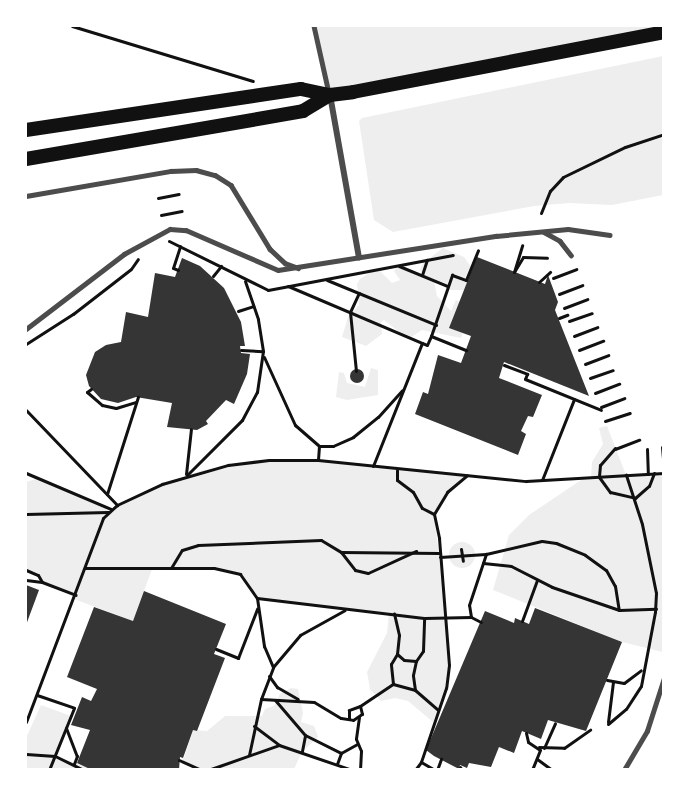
<!DOCTYPE html>
<html>
<head>
<meta charset="utf-8">
<style>
	body { margin:0 }
	#map { position:relative; width:689px; height:795px; overflow:hidden; background:#fff; font-family:Arial,sans-serif }
	div>[style] { position:absolute }
	.green>* { inset:0; background:#eee }
	.round { border-radius:50% }
	.building>* { inset:0; background:#353535 }
	.path>* { height:3px; margin:-1.5px; padding:0 1.5px; transform-origin:1.5px; border-radius:1.5px; background:#111 }
	.service>* { height:4.5px; margin:-2.25px; padding:0 2.25px; transform-origin:2.25px; border-radius:2.25px; background:#4c4c4c }
	.minor>* { height:6px; margin:-3px; padding:0 3px; transform-origin:3px; border-radius:3px; background:#4c4c4c }
	.primary>* { height:14px; margin:-7px; padding:0 7px; transform-origin:7px; border-radius:7px; background:#111 }
	span { translate:-50% -50%; white-space:nowrap; text-align:center; line-height:1.15; -webkit-text-stroke:6px #fff; paint-order:stroke }
	.frame { position:absolute; inset:0; border:27px solid #fff; pointer-events:none }
</style>
</head>
<body>
<div id="map">
	<div class="green">
		<i style="clip-path:polygon(314px 26px,663px 26px,330px 95px)"></i>
		<i style="clip-path:polygon(663px 56px,663px 195px,612px 205px,569px 203px,534px 206px,393px 232px,374px 220px,359px 121px,362px 118px)"></i>
		<i style="clip-path:polygon(443px 248px,464px 257px,475px 272px,465px 290px,448px 290px,444px 284px,434px 281px,437px 296px,451px 311px,456px 300px,460px 302px,450px 328px,463px 333px,461px 338px,422px 330px,408px 339px,384px 320px,381px 322px,382px 334px,366px 346px,342px 337px,348px 317px,359px 305px,357px 284px,360px 279px,377px 268px,392px 283px,400px 280px,394px 271px,397px 267px,425px 277px,420px 270px,422px 264px)"></i>
		<i style="clip-path:polygon(371px 368px,378px 370px,378px 395px,347px 400px,336px 397px,339px 372px,344px 373px,347px 383px,365px 387px)"></i>
		<i style="clip-path:polygon(607px 426px,626px 475px,663px 473px,663px 652px,622px 642px,493px 590px,509px 535px,529px 515px,584px 478px,591px 477px,592px 462px,603px 444px,599px 428px)"></i>
		<i style="clip-path:polygon(269px 460px,318px 460px,467px 474px,447px 492px,434px 515px,447px 619px,449px 665px,446px 688px,433px 722px,408px 701px,395px 698px,381px 701px,370px 689px,367px 672px,387px 633px,389px 613px,257px 598px,240px 574px,228px 570px,152px 569px,133px 621px,74px 599px,76px 595px,42px 582px,38px 575px,26px 570px,26px 482px,39px 478px,111px 509px,162px 484px,204px 470px)"></i>
		<i class="round" style="left:449px;top:542px;width:26px;height:26px"></i>
		<i style="clip-path:polygon(291px 688px,298px 689px,303px 713px,301px 722px,314px 726px,318px 737px,302px 752px,294px 769px,201px 769px,179px 760px,184px 758px,193px 730px,207px 731px,225px 716px,262px 716px,265px 709px,274px 706px,280px 694px)"></i>
		<i style="clip-path:polygon(41px 705px,71px 716px,55px 756px,92px 769px,26px 770px,26px 738px)"></i>
	</div>
	<div class="building">
		<i style="clip-path:polygon(477px 257px,545px 284px,548px 275px,558px 302px,555px 310px,589px 396px,504px 362px,499px 378px,542px 395px,533px 417px,528px 416px,521px 431px,526px 434px,518px 455px,415px 414px,423px 392px,428px 394px,438px 355px,461px 363px,471px 336px,449px 328px)"></i>
		<i style="clip-path:polygon(182px 258px,200px 266px,224px 288px,241px 322px,245px 346px,240px 346px,241px 353px,250px 354px,247px 374px,234px 404px,226px 400px,206px 421px,208px 424px,197px 430px,167px 427px,172px 403px,136px 397px,118px 403px,101px 399px,89px 386px,86px 375px,95px 352px,106px 345px,121px 342px,126px 312px,148px 317px,155px 273px,175px 277px)"></i>
		<i class="round" style="left:350px;top:369px;width:14px;height:14px"></i>
		<i style="clip-path:polygon(26px 585px,39px 590px,26px 625px)"></i>
		<i style="clip-path:polygon(144px 591px,226px 624px,214px 654px,225px 658px,197px 731px,193px 730px,183px 758px,180px 757px,179px 770px,92px 770px,77px 763px,90px 730px,71px 725px,82px 697px,91px 701px,97px 689px,67px 677px,94px 607px,133px 621px)"></i>
		<i style="clip-path:polygon(535px 608px,622px 642px,586px 731px,548px 720px,541px 739px,522px 731px,514px 753px,499px 747px,491px 767px,469px 763px,467px 768px,460px 765px,459px 769px,434px 756px,426px 750px,485px 611px,514px 623px,515px 618px,529px 624px)"></i>
	</div>
	<div class="path">
		<i style="left:72px;top:26px;width:189px;rotate:16.9deg"></i>
		<i style="left:158px;top:198px;width:21px;rotate:-11deg"></i>
		<i style="left:541px;top:213px;width:24px;rotate:-68deg"></i>
		<i style="left:550px;top:191px;width:19px;rotate:-47deg"></i>
		<i style="left:563px;top:177px;width:69px;rotate:-25.8deg"></i>
		<i style="left:625px;top:147px;width:41px;rotate:-18.4deg"></i>
		<i style="left:161px;top:215px;width:21px;rotate:-11deg"></i>
		<i style="left:169px;top:241px;width:110px;rotate:26.3deg"></i>
		<i style="left:268px;top:290px;width:188px;rotate:-10.7deg"></i>
		<i style="left:399px;top:266px;width:52px;rotate:22.6deg"></i>
		<i style="left:178px;top:270px;width:5px;rotate:-158deg"></i>
		<i style="left:173px;top:268px;width:23px;rotate:-72deg"></i>
		<i style="left:514px;top:272px;width:17px;rotate:-59deg"></i>
		<i style="left:523px;top:257px;width:24px;rotate:2deg"></i>
		<i style="left:514px;top:272px;width:28px;rotate:-73deg"></i>
		<i style="left:422px;top:275px;width:16px;rotate:-72deg"></i>
		<i style="left:213px;top:276px;width:13px;rotate:-51deg"></i>
		<i style="left:553px;top:278px;width:25px;rotate:-21deg"></i>
		<i style="left:327px;top:280px;width:118px;rotate:22.4deg"></i>
		<i style="left:539px;top:282px;width:15px;rotate:-42deg"></i>
		<i style="left:288px;top:286px;width:146px;rotate:23deg"></i>
		<i style="left:559px;top:294px;width:25px;rotate:-21deg"></i>
		<i style="left:564px;top:308px;width:25px;rotate:-21deg"></i>
		<i style="left:238px;top:311px;width:16px;rotate:-18deg"></i>
		<i style="left:559px;top:318px;width:9px;rotate:-21deg"></i>
		<i style="left:569px;top:321px;width:24px;rotate:-19deg"></i>
		<i style="left:431px;top:336px;width:38px;rotate:22deg"></i>
		<i style="left:574px;top:336px;width:25px;rotate:-21deg"></i>
		<i style="left:26px;top:344px;width:56px;rotate:-32.6deg"></i>
		<i style="left:73px;top:314px;width:73px;rotate:-37.8deg"></i>
		<i style="left:131px;top:269px;width:12px;rotate:-55deg"></i>
		<i style="left:241px;top:350px;width:22px;rotate:3deg"></i>
		<i style="left:579px;top:350px;width:26px;rotate:-21deg"></i>
		<i style="left:264px;top:357px;width:75px;rotate:65.5deg"></i>
		<i style="left:295px;top:425px;width:32px;rotate:41deg"></i>
		<i style="left:319px;top:446px;width:14px"></i>
		<i style="left:333px;top:446px;width:22px;rotate:-24deg"></i>
		<i style="left:353px;top:437px;width:32px;rotate:-39deg"></i>
		<i style="left:378px;top:417px;width:36px;rotate:-48deg"></i>
		<i style="left:585px;top:364px;width:25px;rotate:-21deg"></i>
		<i style="left:504px;top:365px;width:25px;rotate:21deg"></i>
		<i style="left:527px;top:374px;width:5px;rotate:112deg"></i>
		<i style="left:525px;top:379px;width:82px;rotate:22.2deg"></i>
		<i style="left:356px;top:371px;width:59px;rotate:-95.8deg"></i>
		<i style="left:350px;top:312px;width:21px;rotate:-65deg"></i>
		<i style="left:590px;top:378px;width:24px;rotate:-19deg"></i>
		<i style="left:91px;top:389px;width:5px;rotate:143deg"></i>
		<i style="left:87px;top:392px;width:20px;rotate:41deg"></i>
		<i style="left:102px;top:405px;width:14px;rotate:12deg"></i>
		<i style="left:116px;top:408px;width:21px;rotate:-17deg"></i>
		<i style="left:595px;top:393px;width:26px;rotate:-21deg"></i>
		<i style="left:601px;top:407px;width:25px;rotate:-21deg"></i>
		<i style="left:26px;top:410px;width:132px;rotate:46.2deg"></i>
		<i style="left:605px;top:421px;width:26px;rotate:-18deg"></i>
		<i style="left:662px;top:447px;width:22px;rotate:85deg"></i>
		<i style="left:615px;top:448px;width:23px;rotate:131deg"></i>
		<i style="left:600px;top:465px;width:12px;rotate:95deg"></i>
		<i style="left:599px;top:477px;width:19px;rotate:54deg"></i>
		<i style="left:610px;top:492px;width:26px;rotate:13deg"></i>
		<i style="left:635px;top:498px;width:18px;rotate:-41deg"></i>
		<i style="left:649px;top:486px;width:14px;rotate:-69deg"></i>
		<i style="left:615px;top:449px;width:26px;rotate:-21deg"></i>
		<i style="left:647px;top:449px;width:25px;rotate:88deg"></i>
		<i style="left:318px;top:460px;width:14px;rotate:-86deg"></i>
		<i style="left:373px;top:466px;width:132px;rotate:-68.3deg"></i>
		<i style="left:422px;top:343px;width:5px;rotate:22deg"></i>
		<i style="left:427px;top:345px;width:10px;rotate:-66deg"></i>
		<i style="left:431px;top:336px;width:65px;rotate:-71deg"></i>
		<i style="left:452px;top:275px;width:15px;rotate:20deg"></i>
		<i style="left:466px;top:280px;width:32px;rotate:-68deg"></i>
		<i style="left:397px;top:470px;width:10px;rotate:90deg"></i>
		<i style="left:397px;top:480px;width:20px;rotate:37deg"></i>
		<i style="left:413px;top:492px;width:18px;rotate:61deg"></i>
		<i style="left:422px;top:508px;width:13px;rotate:27deg"></i>
		<i style="left:434px;top:514px;width:25px;rotate:78deg"></i>
		<i style="left:439px;top:538px;width:127px;rotate:85.5deg"></i>
		<i style="left:449px;top:665px;width:23px;rotate:97deg"></i>
		<i style="left:446px;top:688px;width:78px;rotate:108.7deg"></i>
		<i style="left:421px;top:762px;width:16px;rotate:30deg"></i>
		<i style="left:26px;top:473px;width:92px;rotate:23deg"></i>
		<i style="left:186px;top:474px;width:45px;rotate:-83.7deg"></i>
		<i style="left:187px;top:475px;width:78px;rotate:-45deg"></i>
		<i style="left:242px;top:420px;width:32px;rotate:-62deg"></i>
		<i style="left:257px;top:392px;width:41px;rotate:-81.7deg"></i>
		<i style="left:263px;top:351px;width:32px;rotate:-99deg"></i>
		<i style="left:258px;top:319px;width:40px;rotate:-108.9deg"></i>
		<i style="left:542px;top:480px;width:87px;rotate:-68.4deg"></i>
		<i style="left:107px;top:494px;width:102px;rotate:-72.3deg"></i>
		<i style="left:26px;top:514px;width:82px;rotate:-1.4deg"></i>
		<i style="left:434px;top:514px;width:26px;rotate:-59deg"></i>
		<i style="left:447px;top:492px;width:26px;rotate:-40deg"></i>
		<i style="left:461px;top:549px;width:12px;rotate:81deg"></i>
		<i style="left:341px;top:552px;width:98px;rotate:0.6deg"></i>
		<i style="left:440px;top:557px;width:46px;rotate:-3.7deg"></i>
		<i style="left:486px;top:554px;width:57px;rotate:-13.1deg"></i>
		<i style="left:542px;top:541px;width:14px;rotate:8deg"></i>
		<i style="left:556px;top:543px;width:31px;rotate:22deg"></i>
		<i style="left:585px;top:555px;width:26px;rotate:36deg"></i>
		<i style="left:606px;top:570px;width:18px;rotate:61deg"></i>
		<i style="left:615px;top:586px;width:24px;rotate:81deg"></i>
		<i style="left:619px;top:610px;width:37px;rotate:-2deg"></i>
		<i style="left:483px;top:563px;width:28px;rotate:6deg"></i>
		<i style="left:511px;top:566px;width:46px;rotate:27.1deg"></i>
		<i style="left:552px;top:587px;width:71px;rotate:18.9deg"></i>
		<i style="left:85px;top:568px;width:129px"></i>
		<i style="left:214px;top:568px;width:27px;rotate:13deg"></i>
		<i style="left:240px;top:574px;width:29px;rotate:55deg"></i>
		<i style="left:257px;top:598px;width:49px;rotate:81.7deg"></i>
		<i style="left:264px;top:646px;width:23px;rotate:67deg"></i>
		<i style="left:171px;top:568px;width:21px;rotate:-59deg"></i>
		<i style="left:182px;top:550px;width:17px;rotate:-17deg"></i>
		<i style="left:198px;top:545px;width:123px;rotate:-2.3deg"></i>
		<i style="left:321px;top:540px;width:23px;rotate:31deg"></i>
		<i style="left:341px;top:552px;width:23px;rotate:52deg"></i>
		<i style="left:355px;top:570px;width:13px;rotate:13deg"></i>
		<i style="left:368px;top:573px;width:53px;rotate:-24.6deg"></i>
		<i style="left:26px;top:570px;width:13px;rotate:23deg"></i>
		<i style="left:38px;top:575px;width:8px;rotate:60deg"></i>
		<i style="left:42px;top:582px;width:36px;rotate:21deg"></i>
		<i style="left:26px;top:580px;width:16px;rotate:7deg"></i>
		<i style="left:257px;top:598px;width:168px;rotate:6.8deg"></i>
		<i style="left:424px;top:618px;width:47px;rotate:-1.2deg"></i>
		<i style="left:471px;top:617px;width:11px;rotate:27deg"></i>
		<i style="left:471px;top:617px;width:12px;rotate:-99deg"></i>
		<i style="left:469px;top:605px;width:54px;rotate:-71.6deg"></i>
		<i style="left:522px;top:621px;width:44px;rotate:-69.9deg"></i>
		<i style="left:216px;top:649px;width:24px;rotate:22deg"></i>
		<i style="left:238px;top:658px;width:53px;rotate:-68.8deg"></i>
		<i style="left:397px;top:654px;width:9px;rotate:41deg"></i>
		<i style="left:404px;top:660px;width:12px;rotate:5deg"></i>
		<i style="left:269px;top:676px;width:14px;rotate:54deg"></i>
		<i style="left:277px;top:687px;width:24px;rotate:30deg"></i>
		<i style="left:607px;top:680px;width:17px;rotate:10deg"></i>
		<i style="left:624px;top:683px;width:21px;rotate:-37deg"></i>
		<i style="left:393px;top:684px;width:20px;rotate:-96deg"></i>
		<i style="left:391px;top:664px;width:12px;rotate:-59deg"></i>
		<i style="left:397px;top:654px;width:19px;rotate:-84deg"></i>
		<i style="left:399px;top:635px;width:22px;rotate:-103deg"></i>
		<i style="left:415px;top:690px;width:15px;rotate:-98deg"></i>
		<i style="left:413px;top:675px;width:14px;rotate:-78deg"></i>
		<i style="left:416px;top:661px;width:12px;rotate:-55deg"></i>
		<i style="left:423px;top:651px;width:33px;rotate:-88deg"></i>
		<i style="left:37px;top:695px;width:39px;rotate:19deg"></i>
		<i style="left:74px;top:708px;width:67px;rotate:112deg"></i>
		<i style="left:261px;top:699px;width:53px;rotate:3.2deg"></i>
		<i style="left:314px;top:702px;width:31px;rotate:31deg"></i>
		<i style="left:341px;top:718px;width:12px;rotate:9deg"></i>
		<i style="left:353px;top:720px;width:11px;rotate:-34deg"></i>
		<i style="left:362px;top:714px;width:8px;rotate:-104deg"></i>
		<i style="left:360px;top:706px;width:12px;rotate:160deg"></i>
		<i style="left:349px;top:710px;width:8px;rotate:90deg"></i>
		<i style="left:275px;top:700px;width:46px;rotate:49.4deg"></i>
		<i style="left:305px;top:735px;width:40px;rotate:26.6deg"></i>
		<i style="left:360px;top:706px;width:40px;rotate:-34deg"></i>
		<i style="left:393px;top:684px;width:23px;rotate:15deg"></i>
		<i style="left:415px;top:690px;width:30px;rotate:41deg"></i>
		<i style="left:359px;top:717px;width:22px;rotate:98deg"></i>
		<i style="left:356px;top:739px;width:13px;rotate:67deg"></i>
		<i style="left:361px;top:751px;width:19px;rotate:93deg"></i>
		<i style="left:26px;top:722px;width:218px;rotate:-69.3deg"></i>
		<i style="left:103px;top:518px;width:19px;rotate:-43deg"></i>
		<i style="left:117px;top:505px;width:50px;rotate:-25deg"></i>
		<i style="left:162px;top:484px;width:69px;rotate:-16.1deg"></i>
		<i style="left:228px;top:465px;width:41px;rotate:-7deg"></i>
		<i style="left:269px;top:460px;width:49px"></i>
		<i style="left:318px;top:460px;width:209px;rotate:5.8deg"></i>
		<i style="left:526px;top:481px;width:138px;rotate:-3.3deg"></i>
		<i style="left:608px;top:722px;width:40px;rotate:-82.9deg"></i>
		<i style="left:608px;top:724px;width:23px;rotate:-40deg"></i>
		<i style="left:626px;top:709px;width:27px;rotate:-57deg"></i>
		<i style="left:641px;top:686px;width:75px;rotate:-79.3deg"></i>
		<i style="left:655px;top:612px;width:19px;rotate:-87deg"></i>
		<i style="left:656px;top:593px;width:70px;rotate:-101.5deg"></i>
		<i style="left:642px;top:524px;width:52px;rotate:-108.1deg"></i>
		<i style="left:254px;top:726px;width:31px;rotate:37deg"></i>
		<i style="left:279px;top:745px;width:77px;rotate:18.9deg"></i>
		<i style="left:66px;top:728px;width:30px;rotate:69deg"></i>
		<i style="left:77px;top:756px;width:9px;rotate:111deg"></i>
		<i style="left:526px;top:733px;width:9px;rotate:77deg"></i>
		<i style="left:528px;top:742px;width:14px;rotate:34deg"></i>
		<i style="left:540px;top:750px;width:22px;rotate:112deg"></i>
		<i style="left:539px;top:747px;width:25px;rotate:2deg"></i>
		<i style="left:564px;top:748px;width:32px;rotate:-35deg"></i>
		<i style="left:544px;top:748px;width:27px;rotate:-66deg"></i>
		<i style="left:302px;top:751px;width:16px;rotate:-79deg"></i>
		<i style="left:26px;top:754px;width:29px;rotate:4deg"></i>
		<i style="left:55px;top:756px;width:32px;rotate:26deg"></i>
		<i style="left:249px;top:755px;width:57px;rotate:-77.9deg"></i>
		<i style="left:261px;top:699px;width:34px;rotate:-69deg"></i>
		<i style="left:273px;top:667px;width:42px;rotate:-49.8deg"></i>
		<i style="left:300px;top:635px;width:51px;rotate:-29.1deg"></i>
		<i style="left:537px;top:759px;width:19px;rotate:36deg"></i>
		<i style="left:179px;top:760px;width:24px;rotate:24deg"></i>
		<i style="left:337px;top:764px;width:12px;rotate:-70deg"></i>
		<i style="left:341px;top:753px;width:18px;rotate:-29deg"></i>
		<i style="left:460px;top:767px;width:4px;rotate:56deg"></i>
		<i style="left:208px;top:770px;width:75px;rotate:-19.4deg"></i>
		<i style="left:415px;top:770px;width:10px;rotate:-53deg"></i>
		<i style="left:437px;top:770px;width:12px;rotate:-70deg"></i>
	</div>
	<div class="service">
		<i style="left:314px;top:26px;width:69px;rotate:77.4deg"></i>
		<i style="left:26px;top:196px;width:147px;rotate:-9.8deg"></i>
		<i style="left:171px;top:171px;width:25px;rotate:-2deg"></i>
		<i style="left:196px;top:170px;width:20px;rotate:15deg"></i>
		<i style="left:215px;top:175px;width:19px;rotate:32deg"></i>
		<i style="left:231px;top:185px;width:75px;rotate:58.6deg"></i>
		<i style="left:270px;top:249px;width:21px;rotate:43deg"></i>
		<i style="left:285px;top:263px;width:14px;rotate:21deg"></i>
		<i style="left:544px;top:232px;width:18px;rotate:29deg"></i>
		<i style="left:560px;top:241px;width:18px;rotate:52deg"></i>
		<i style="left:26px;top:329px;width:123px;rotate:-37.4deg"></i>
		<i style="left:124px;top:254px;width:52px;rotate:-28.5deg"></i>
		<i style="left:170px;top:229px;width:16px;rotate:4deg"></i>
		<i style="left:186px;top:230px;width:100px;rotate:23.5deg"></i>
		<i style="left:278px;top:270px;width:221px;rotate:-8.9deg"></i>
		<i style="left:496px;top:236px;width:72px;rotate:-5.6deg"></i>
		<i style="left:568px;top:229px;width:42px;rotate:8.1deg"></i>
		<i style="left:624px;top:770px;width:45px;rotate:-59.5deg"></i>
		<i style="left:647px;top:731px;width:56px;rotate:-72.2deg"></i>
	</div>
	<div class="minor">
		<i style="left:330px;top:95px;width:165px;rotate:79.9deg"></i>
	</div>
	<div class="primary">
		<i style="left:26px;top:130px;width:278px;rotate:-8.5deg"></i>
		<i style="left:301px;top:89px;width:30px;rotate:12deg"></i>
		<i style="left:330px;top:95px;width:23px;rotate:-7deg"></i>
		<i style="left:353px;top:92px;width:317px;rotate:-10.9deg"></i>
		<i style="left:26px;top:159px;width:281px;rotate:-9.8deg"></i>
		<i style="left:303px;top:111px;width:31px;rotate:-31deg"></i>
	</div>
	<div class="frame"></div>
</div>
</body>
</html>
